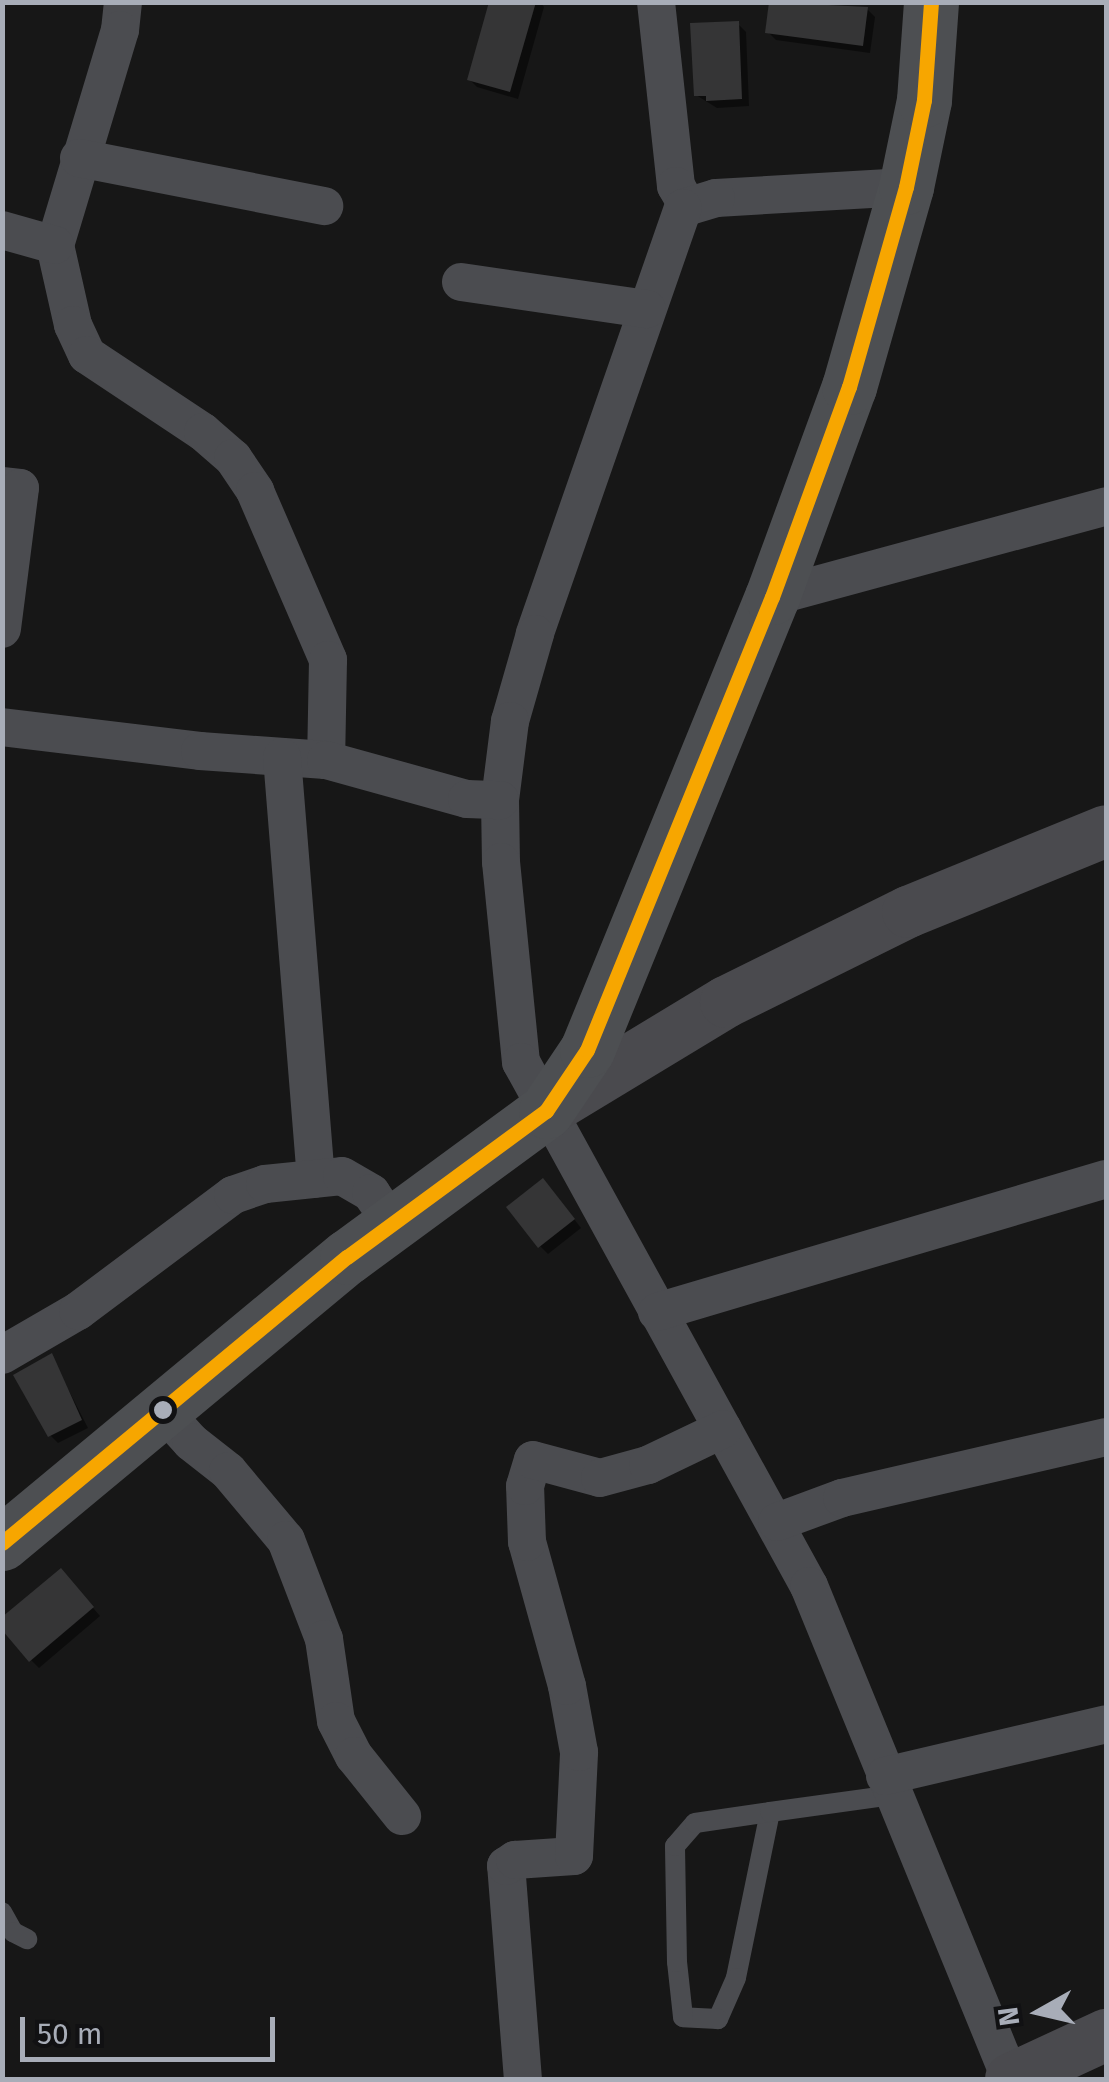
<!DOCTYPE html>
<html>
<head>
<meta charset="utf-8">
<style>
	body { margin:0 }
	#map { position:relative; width:1109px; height:2082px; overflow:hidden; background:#171717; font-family:"Fira Sans",sans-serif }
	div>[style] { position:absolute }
	.shadow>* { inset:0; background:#0007 }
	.building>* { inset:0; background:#353536 }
	.lane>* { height:20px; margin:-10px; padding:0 10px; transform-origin:10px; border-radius:10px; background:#4b4c50 }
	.street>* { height:38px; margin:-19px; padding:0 19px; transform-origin:19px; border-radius:19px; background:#4b4c50 }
	.secondary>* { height:52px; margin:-26px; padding:0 26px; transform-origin:26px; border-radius:26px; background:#4a4a4e }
	.primary>* { height:55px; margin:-27.5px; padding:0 27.5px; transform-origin:27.5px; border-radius:27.5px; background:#4d4f52 }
	.bus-1>* { height:15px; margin:-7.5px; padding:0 7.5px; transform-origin:7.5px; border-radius:7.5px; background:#f7a600 }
	.dots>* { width:28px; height:28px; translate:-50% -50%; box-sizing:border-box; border:5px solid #111113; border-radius:50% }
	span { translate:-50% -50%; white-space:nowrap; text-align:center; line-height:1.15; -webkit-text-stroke:9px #111113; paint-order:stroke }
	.frame { position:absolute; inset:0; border:5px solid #a8adb8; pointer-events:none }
	.north { position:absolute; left:989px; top:1962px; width:100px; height:100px; -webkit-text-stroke:8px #111113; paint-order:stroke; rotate:262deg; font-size:28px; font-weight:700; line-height:40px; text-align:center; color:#a8adb8 }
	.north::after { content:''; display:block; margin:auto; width:35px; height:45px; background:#a8adb8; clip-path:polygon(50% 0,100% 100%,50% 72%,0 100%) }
	.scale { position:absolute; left:20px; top:2017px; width:255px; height:45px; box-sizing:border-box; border:5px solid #a8adb8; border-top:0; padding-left:12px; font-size:30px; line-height:35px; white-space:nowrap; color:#a8adb8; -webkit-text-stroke:8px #111113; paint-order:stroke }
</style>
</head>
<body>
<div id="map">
	<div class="shadow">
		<i style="clip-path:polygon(491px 2px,540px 2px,544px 7px,518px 99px,477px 87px,469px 79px)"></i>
		<i style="clip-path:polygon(771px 2px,867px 9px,875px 17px,870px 53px,776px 40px,768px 32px)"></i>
		<i style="clip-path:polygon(738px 24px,746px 32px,749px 106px,717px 108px,696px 95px)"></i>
		<i style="clip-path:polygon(551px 1189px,581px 1228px,548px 1254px,540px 1246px)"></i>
		<i style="clip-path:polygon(51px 1356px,88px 1428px,58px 1443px,50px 1435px)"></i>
		<i style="clip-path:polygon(68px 1579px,100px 1616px,39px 1668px,31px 1660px)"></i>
	</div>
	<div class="building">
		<i style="clip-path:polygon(489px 2px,536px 2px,510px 92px,467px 80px)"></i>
		<i style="clip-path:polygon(769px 2px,868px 7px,863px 46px,765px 33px)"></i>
		<i style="clip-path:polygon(739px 21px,742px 99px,706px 101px,706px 96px,694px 96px,690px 23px)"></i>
		<i style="clip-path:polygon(543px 1178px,575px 1219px,538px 1248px,506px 1207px)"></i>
		<i style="clip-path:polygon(52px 1353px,82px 1420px,48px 1437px,13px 1375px)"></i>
		<i style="clip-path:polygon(61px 1568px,94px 1607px,29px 1662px,2px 1630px,2px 1617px)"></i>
	</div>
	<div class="lane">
		<i style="left:770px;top:1812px;width:169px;rotate:101.6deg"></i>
		<i style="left:736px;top:1978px;width:45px;rotate:113.7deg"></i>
		<i style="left:718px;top:2019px;width:35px;rotate:-177deg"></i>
		<i style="left:683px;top:2017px;width:55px;rotate:-96.2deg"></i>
		<i style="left:677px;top:1962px;width:116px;rotate:-91deg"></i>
		<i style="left:675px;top:1846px;width:30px;rotate:-49deg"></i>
		<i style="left:695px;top:1823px;width:76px;rotate:-8.3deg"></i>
		<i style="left:770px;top:1812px;width:123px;rotate:-7.9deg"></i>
		<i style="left:2px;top:1912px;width:23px;rotate:61deg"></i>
		<i style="left:13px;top:1932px;width:16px;rotate:27deg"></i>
	</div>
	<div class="street">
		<i style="left:123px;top:2px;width:28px;rotate:96deg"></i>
		<i style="left:120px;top:30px;width:225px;rotate:106.8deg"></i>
		<i style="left:55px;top:245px;width:82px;rotate:77.3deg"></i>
		<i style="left:73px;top:325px;width:33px;rotate:65deg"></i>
		<i style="left:87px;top:355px;width:139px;rotate:33.6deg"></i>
		<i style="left:203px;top:432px;width:40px;rotate:41deg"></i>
		<i style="left:233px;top:458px;width:40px;rotate:56deg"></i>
		<i style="left:255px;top:491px;width:184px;rotate:66.6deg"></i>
		<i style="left:328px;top:660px;width:100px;rotate:91.1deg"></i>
		<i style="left:656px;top:2px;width:185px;rotate:83.8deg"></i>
		<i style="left:676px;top:186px;width:24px;rotate:60deg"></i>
		<i style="left:79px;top:158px;width:250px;rotate:11.1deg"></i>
		<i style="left:906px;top:187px;width:190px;rotate:176.7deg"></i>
		<i style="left:716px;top:198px;width:34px;rotate:163deg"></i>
		<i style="left:683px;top:208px;width:451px;rotate:109.2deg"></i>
		<i style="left:535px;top:634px;width:91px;rotate:106deg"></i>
		<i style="left:510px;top:721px;width:80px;rotate:97.2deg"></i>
		<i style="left:500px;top:800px;width:62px;rotate:89.1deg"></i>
		<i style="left:501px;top:862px;width:201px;rotate:84.3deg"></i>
		<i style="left:521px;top:1062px;width:598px;rotate:61.21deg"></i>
		<i style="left:809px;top:1586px;width:534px;rotate:67.76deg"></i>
		<i style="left:2px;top:230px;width:55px;rotate:15.8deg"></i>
		<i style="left:461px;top:282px;width:188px;rotate:8.3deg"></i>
		<i style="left:2px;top:486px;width:18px;rotate:6deg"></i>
		<i style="left:20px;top:488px;width:142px;rotate:97.3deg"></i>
		<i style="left:772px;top:597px;width:346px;rotate:-15.2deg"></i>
		<i style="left:2px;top:727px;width:199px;rotate:6.9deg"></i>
		<i style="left:200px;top:751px;width:126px;rotate:4.1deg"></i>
		<i style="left:326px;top:760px;width:146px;rotate:15.5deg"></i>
		<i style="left:467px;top:799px;width:33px;rotate:2deg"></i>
		<i style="left:282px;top:757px;width:423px;rotate:85.4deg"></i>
		<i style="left:657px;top:1312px;width:468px;rotate:-16.5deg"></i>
		<i style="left:2px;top:1355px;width:88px;rotate:-30.1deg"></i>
		<i style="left:78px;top:1311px;width:194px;rotate:-36.8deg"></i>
		<i style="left:233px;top:1195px;width:34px;rotate:-19deg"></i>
		<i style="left:265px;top:1184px;width:77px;rotate:-5.9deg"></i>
		<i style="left:342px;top:1176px;width:34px;rotate:30deg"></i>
		<i style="left:371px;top:1193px;width:37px;rotate:55deg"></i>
		<i style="left:162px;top:1410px;width:43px;rotate:47.8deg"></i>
		<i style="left:191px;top:1442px;width:47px;rotate:38.1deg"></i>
		<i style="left:228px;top:1471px;width:90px;rotate:50deg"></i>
		<i style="left:286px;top:1540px;width:106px;rotate:69deg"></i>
		<i style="left:324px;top:1639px;width:83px;rotate:81.7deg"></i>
		<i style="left:336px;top:1721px;width:39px;rotate:63deg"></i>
		<i style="left:354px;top:1756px;width:77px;rotate:51.3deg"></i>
		<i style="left:777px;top:1522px;width:69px;rotate:-20.3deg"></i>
		<i style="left:842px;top:1498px;width:271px;rotate:-13deg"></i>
		<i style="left:885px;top:1776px;width:227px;rotate:-13.2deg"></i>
		<i style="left:523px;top:2080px;width:215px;rotate:-94.5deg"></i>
		<i style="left:506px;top:1866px;width:11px;rotate:-34deg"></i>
		<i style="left:515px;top:1860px;width:59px;rotate:-3.9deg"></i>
		<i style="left:574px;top:1856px;width:104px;rotate:-87.2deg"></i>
		<i style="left:579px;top:1752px;width:67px;rotate:-100.3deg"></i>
		<i style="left:567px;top:1686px;width:149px;rotate:-105.5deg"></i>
		<i style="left:527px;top:1542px;width:56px;rotate:-92deg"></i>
		<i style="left:525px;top:1486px;width:27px;rotate:-73deg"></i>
		<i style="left:533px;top:1460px;width:69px;rotate:15deg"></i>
		<i style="left:600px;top:1478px;width:50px;rotate:-15.2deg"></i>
		<i style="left:648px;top:1465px;width:83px;rotate:-25.6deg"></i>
	</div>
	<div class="secondary">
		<i style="left:546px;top:1111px;width:210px;rotate:-31.2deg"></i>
		<i style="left:726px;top:1002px;width:203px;rotate:-26.3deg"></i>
		<i style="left:908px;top:912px;width:214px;rotate:-22.2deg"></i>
		<i style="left:1011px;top:2079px;width:105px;rotate:-24.9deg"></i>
	</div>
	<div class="primary">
		<i style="left:2px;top:1543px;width:448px;rotate:-39.7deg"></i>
		<i style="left:347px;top:1257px;width:247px;rotate:-36.3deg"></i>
		<i style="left:546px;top:1111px;width:73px;rotate:-56.1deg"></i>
		<i style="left:587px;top:1050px;width:489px;rotate:-67.8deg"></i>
		<i style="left:772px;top:597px;width:224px;rotate:-69.9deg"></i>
		<i style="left:849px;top:387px;width:208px;rotate:-74.1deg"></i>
		<i style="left:906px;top:187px;width:89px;rotate:-78.3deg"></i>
		<i style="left:924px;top:100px;width:98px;rotate:-85.9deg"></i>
	</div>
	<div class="bus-1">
		<i style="left:2px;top:1543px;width:448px;rotate:-39.7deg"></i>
		<i style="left:347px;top:1257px;width:247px;rotate:-36.3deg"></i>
		<i style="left:546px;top:1111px;width:73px;rotate:-56.1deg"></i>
		<i style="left:587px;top:1050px;width:489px;rotate:-67.8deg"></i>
		<i style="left:772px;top:597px;width:224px;rotate:-69.9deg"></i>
		<i style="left:849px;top:387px;width:208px;rotate:-74.1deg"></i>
		<i style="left:906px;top:187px;width:89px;rotate:-78.3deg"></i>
		<i style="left:924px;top:100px;width:98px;rotate:-85.9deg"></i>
	</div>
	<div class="dots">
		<i style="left:163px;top:1410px;background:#a8adb8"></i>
	</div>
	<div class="frame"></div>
	<div class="north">N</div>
	<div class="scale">50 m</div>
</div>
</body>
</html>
